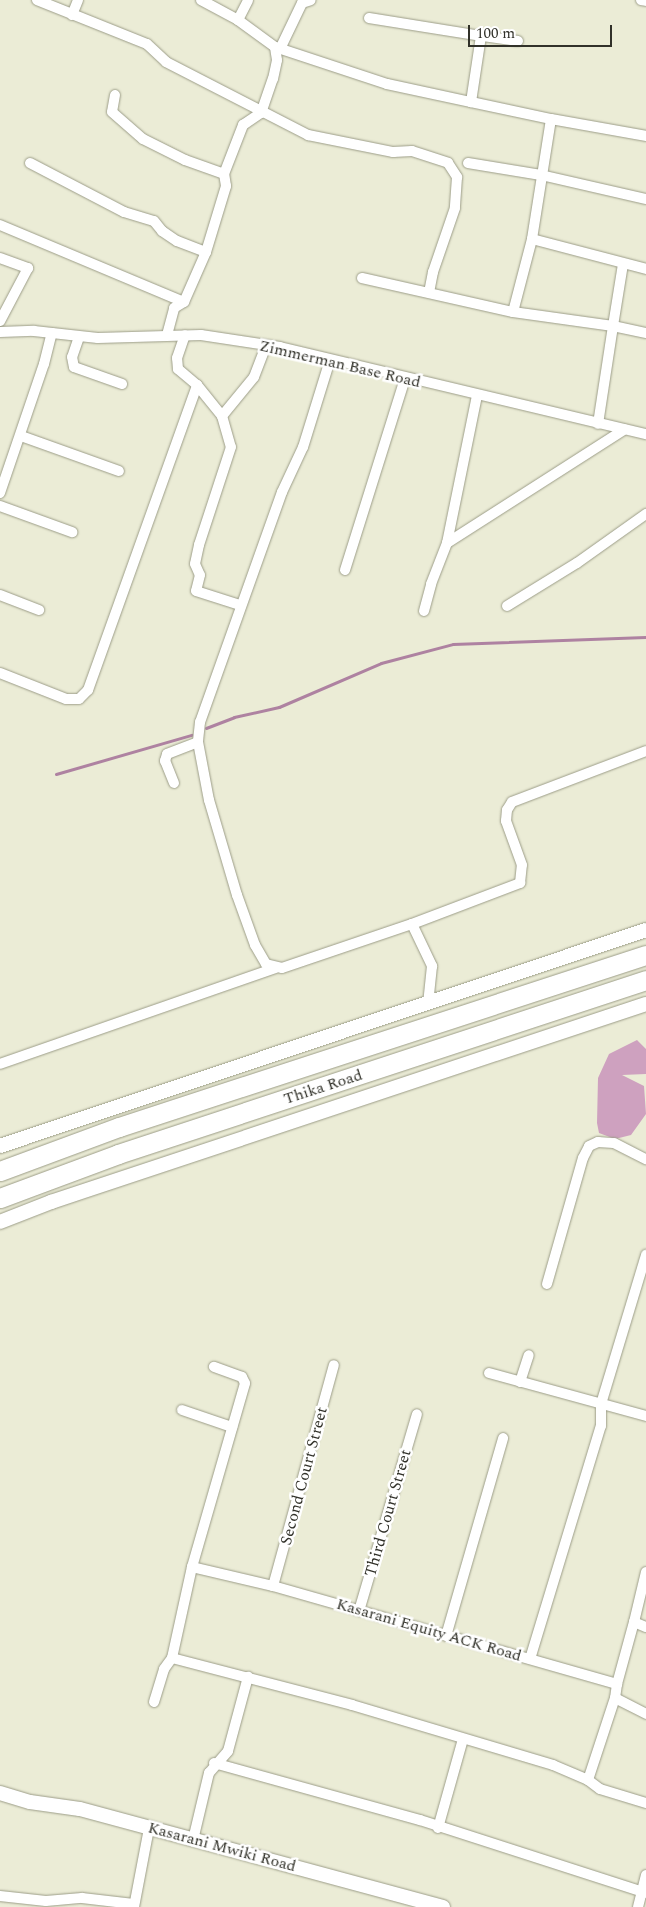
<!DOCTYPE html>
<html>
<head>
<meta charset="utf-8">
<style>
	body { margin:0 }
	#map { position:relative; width:646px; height:1907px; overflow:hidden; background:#ebecd6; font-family:Spectral,serif }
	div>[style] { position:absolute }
	.forest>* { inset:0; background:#cea1bf }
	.stream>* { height:3px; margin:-1.5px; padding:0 1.5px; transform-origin:1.5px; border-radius:1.5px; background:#ae82a1 }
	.roads { filter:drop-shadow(0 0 1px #9c9d88) drop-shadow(0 0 1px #9c9d88) }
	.street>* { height:10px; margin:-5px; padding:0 5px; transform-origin:5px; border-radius:5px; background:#fff }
	.secondary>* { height:14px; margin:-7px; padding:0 7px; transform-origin:7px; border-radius:7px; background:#fff }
	.highway>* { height:19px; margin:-9.5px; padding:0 9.5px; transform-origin:9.5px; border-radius:9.5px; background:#fff }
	span { translate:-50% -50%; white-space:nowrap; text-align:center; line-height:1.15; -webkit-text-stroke:5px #fff; paint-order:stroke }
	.street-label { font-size:16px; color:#313129 }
	.scale { position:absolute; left:468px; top:25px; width:144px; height:22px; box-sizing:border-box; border:2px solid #313129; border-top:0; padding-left:6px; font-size:15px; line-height:18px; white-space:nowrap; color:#313129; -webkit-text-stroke:4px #fff; paint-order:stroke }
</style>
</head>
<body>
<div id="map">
	<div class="forest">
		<i style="clip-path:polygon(637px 1040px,646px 1049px,646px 1074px,622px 1075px,644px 1086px,646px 1114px,631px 1135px,615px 1139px,599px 1133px,597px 1123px,598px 1078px,609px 1054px)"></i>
	</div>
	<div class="stream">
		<i style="left:206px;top:728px;width:30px;rotate:-21deg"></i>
		<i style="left:234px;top:717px;width:46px;rotate:-12.5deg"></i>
		<i style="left:279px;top:707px;width:111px;rotate:-23.3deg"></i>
		<i style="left:381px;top:663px;width:74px;rotate:-14.8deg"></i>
		<i style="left:453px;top:644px;width:193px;rotate:-2.1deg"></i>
		<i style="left:56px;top:774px;width:141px;rotate:-16.1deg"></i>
	</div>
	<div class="roads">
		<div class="street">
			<i style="left:37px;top:0;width:118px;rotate:21.8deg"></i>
			<i style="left:147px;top:44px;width:26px;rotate:43deg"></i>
			<i style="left:166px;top:62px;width:160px;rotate:27.2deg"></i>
			<i style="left:308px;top:135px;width:87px;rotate:11.3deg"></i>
			<i style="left:393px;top:152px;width:19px;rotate:-3deg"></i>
			<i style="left:412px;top:151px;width:38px;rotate:18deg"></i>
			<i style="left:448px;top:163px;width:17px;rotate:57deg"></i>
			<i style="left:457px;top:177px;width:31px;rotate:94deg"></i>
			<i style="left:455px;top:208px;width:68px;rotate:109deg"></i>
			<i style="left:433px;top:272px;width:21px;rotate:101deg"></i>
			<i style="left:201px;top:0;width:42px;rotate:28.4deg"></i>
			<i style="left:641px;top:0;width:5px;rotate:11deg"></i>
			<i style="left:72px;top:15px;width:16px;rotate:-68deg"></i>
			<i style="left:369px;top:18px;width:113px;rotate:9.1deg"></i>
			<i style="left:518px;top:41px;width:37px;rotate:-172deg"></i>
			<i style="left:481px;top:36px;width:67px;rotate:98.6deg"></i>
			<i style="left:471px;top:102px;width:82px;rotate:12deg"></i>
			<i style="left:275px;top:47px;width:118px;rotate:18.3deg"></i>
			<i style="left:387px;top:84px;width:86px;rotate:12.1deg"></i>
			<i style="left:280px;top:49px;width:51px;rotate:-64.4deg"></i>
			<i style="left:302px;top:3px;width:9px;rotate:-18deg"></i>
			<i style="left:115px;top:95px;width:17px;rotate:100deg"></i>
			<i style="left:112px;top:112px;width:41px;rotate:41.1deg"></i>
			<i style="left:143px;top:139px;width:47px;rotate:26.6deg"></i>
			<i style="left:185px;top:160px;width:41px;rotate:19.7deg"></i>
			<i style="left:30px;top:163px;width:106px;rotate:27.5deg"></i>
			<i style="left:124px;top:212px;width:31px;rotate:17deg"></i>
			<i style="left:154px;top:221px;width:13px;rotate:51deg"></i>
			<i style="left:162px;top:231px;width:18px;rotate:34deg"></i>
			<i style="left:177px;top:241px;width:31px;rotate:21deg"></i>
			<i style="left:468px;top:163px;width:74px;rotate:9.3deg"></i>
			<i style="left:541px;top:175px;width:108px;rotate:12.9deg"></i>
			<i style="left:0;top:225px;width:199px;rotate:22.7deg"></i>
			<i style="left:532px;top:239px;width:118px;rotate:14.7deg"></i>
			<i style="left:0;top:258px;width:30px;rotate:20deg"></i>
			<i style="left:28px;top:268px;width:60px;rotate:117.8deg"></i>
			<i style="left:623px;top:264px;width:63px;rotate:99.2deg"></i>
			<i style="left:613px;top:326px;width:34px;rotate:12deg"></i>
			<i style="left:362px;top:278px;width:155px;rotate:12.7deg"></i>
			<i style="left:513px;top:312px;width:101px;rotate:8deg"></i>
			<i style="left:613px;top:326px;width:99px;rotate:98.7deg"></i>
			<i style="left:513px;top:312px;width:75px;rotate:-75.4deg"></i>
			<i style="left:532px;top:239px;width:121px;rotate:-81deg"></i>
			<i style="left:551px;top:119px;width:97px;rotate:10.1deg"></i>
			<i style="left:0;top:332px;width:34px;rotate:-2deg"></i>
			<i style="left:34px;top:331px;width:64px;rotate:6.2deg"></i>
			<i style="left:98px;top:338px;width:103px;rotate:-1.7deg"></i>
			<i style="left:201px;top:335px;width:80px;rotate:8.6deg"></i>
			<i style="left:280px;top:347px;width:376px;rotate:13.4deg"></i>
			<i style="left:167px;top:335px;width:28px;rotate:-75deg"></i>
			<i style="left:174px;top:308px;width:12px;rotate:-31deg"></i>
			<i style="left:184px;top:302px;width:55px;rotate:-66.3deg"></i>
			<i style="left:206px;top:252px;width:69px;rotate:-73.1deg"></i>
			<i style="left:226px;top:186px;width:12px;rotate:-99deg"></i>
			<i style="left:224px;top:174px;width:53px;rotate:-68.8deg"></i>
			<i style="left:243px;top:125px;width:22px;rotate:-34deg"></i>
			<i style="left:261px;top:113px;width:36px;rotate:-71deg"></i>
			<i style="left:273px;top:79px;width:19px;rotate:-78deg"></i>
			<i style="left:277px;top:60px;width:13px;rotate:-99deg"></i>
			<i style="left:275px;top:47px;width:46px;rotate:-143.9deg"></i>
			<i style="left:238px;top:20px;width:22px;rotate:-63deg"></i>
			<i style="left:79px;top:337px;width:21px;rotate:109deg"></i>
			<i style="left:72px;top:357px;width:10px;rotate:79deg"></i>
			<i style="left:74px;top:367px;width:51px;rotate:19.5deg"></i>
			<i style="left:330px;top:360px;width:91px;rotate:107.2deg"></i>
			<i style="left:303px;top:447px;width:50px;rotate:115deg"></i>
			<i style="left:282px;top:492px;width:244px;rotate:109.6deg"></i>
			<i style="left:200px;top:722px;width:20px;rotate:96deg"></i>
			<i style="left:198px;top:742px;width:59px;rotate:79.3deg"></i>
			<i style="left:209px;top:800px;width:99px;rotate:73.6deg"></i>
			<i style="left:237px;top:895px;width:53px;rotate:70.2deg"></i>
			<i style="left:255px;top:945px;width:22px;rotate:60deg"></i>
			<i style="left:266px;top:964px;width:16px;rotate:14deg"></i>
			<i style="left:282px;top:968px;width:137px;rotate:-18.7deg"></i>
			<i style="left:412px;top:924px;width:47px;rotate:64.5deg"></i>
			<i style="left:432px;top:966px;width:37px;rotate:96deg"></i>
			<i style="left:197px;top:385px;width:40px;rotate:51deg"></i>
			<i style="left:222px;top:416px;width:32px;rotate:74deg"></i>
			<i style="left:231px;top:447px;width:103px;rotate:108.1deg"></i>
			<i style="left:199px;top:545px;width:19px;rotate:102deg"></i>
			<i style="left:195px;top:564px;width:12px;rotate:66deg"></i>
			<i style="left:200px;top:575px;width:16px;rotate:104deg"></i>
			<i style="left:196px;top:591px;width:46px;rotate:17.7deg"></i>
			<i style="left:222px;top:416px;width:50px;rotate:-50.6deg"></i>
			<i style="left:254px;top:377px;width:34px;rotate:-69deg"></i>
			<i style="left:21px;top:436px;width:104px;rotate:19.7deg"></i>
			<i style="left:0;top:493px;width:136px;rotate:-71.2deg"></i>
			<i style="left:44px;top:364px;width:32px;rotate:-76deg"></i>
			<i style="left:0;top:506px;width:77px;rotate:19.9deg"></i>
			<i style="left:447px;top:543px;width:211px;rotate:-32.6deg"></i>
			<i style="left:345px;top:570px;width:200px;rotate:-72.6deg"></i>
			<i style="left:0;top:595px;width:42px;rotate:21deg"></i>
			<i style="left:507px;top:606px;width:82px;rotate:-31.6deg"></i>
			<i style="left:577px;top:563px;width:85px;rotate:-35.4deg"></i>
			<i style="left:424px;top:611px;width:28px;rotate:-75deg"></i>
			<i style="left:431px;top:584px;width:44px;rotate:-68.7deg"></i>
			<i style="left:447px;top:543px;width:151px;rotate:-78.5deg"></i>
			<i style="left:0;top:673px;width:71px;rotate:21.5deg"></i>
			<i style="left:66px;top:699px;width:13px"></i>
			<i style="left:79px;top:699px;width:13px;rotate:-45deg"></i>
			<i style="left:88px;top:690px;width:324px;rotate:-70.3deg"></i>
			<i style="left:197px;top:385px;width:25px;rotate:-140deg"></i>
			<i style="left:178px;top:369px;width:11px;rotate:-95deg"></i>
			<i style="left:177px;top:358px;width:24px;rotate:-71deg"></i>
			<i style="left:174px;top:783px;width:24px;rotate:-112deg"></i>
			<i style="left:165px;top:761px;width:7px;rotate:-74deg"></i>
			<i style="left:167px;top:754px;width:33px;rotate:-21deg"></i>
			<i style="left:412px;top:924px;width:116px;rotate:-20.8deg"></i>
			<i style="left:520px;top:883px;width:18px;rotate:-84deg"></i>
			<i style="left:522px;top:865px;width:47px;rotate:-110deg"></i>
			<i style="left:506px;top:821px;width:11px;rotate:-85deg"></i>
			<i style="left:507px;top:810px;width:9px;rotate:-58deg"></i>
			<i style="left:512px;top:802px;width:143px;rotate:-20.8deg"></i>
			<i style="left:0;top:1064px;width:292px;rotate:-19.2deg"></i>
			<i style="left:547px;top:1284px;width:131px;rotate:-74.1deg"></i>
			<i style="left:583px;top:1158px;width:13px;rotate:-63deg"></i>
			<i style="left:589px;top:1146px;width:10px;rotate:-24deg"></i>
			<i style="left:598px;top:1142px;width:16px;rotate:4deg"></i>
			<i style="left:614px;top:1143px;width:36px;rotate:27deg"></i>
			<i style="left:489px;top:1373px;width:163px;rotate:15.3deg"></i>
			<i style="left:520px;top:1382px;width:28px;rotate:-72deg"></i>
			<i style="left:182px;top:1410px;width:53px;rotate:18.8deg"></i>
			<i style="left:192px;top:1567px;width:83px;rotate:13.2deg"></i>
			<i style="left:273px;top:1586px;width:358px;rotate:15.9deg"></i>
			<i style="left:617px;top:1684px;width:14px;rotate:98deg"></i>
			<i style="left:615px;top:1698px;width:35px;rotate:27deg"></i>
			<i style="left:646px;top:1572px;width:51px;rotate:103.5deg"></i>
			<i style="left:634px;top:1622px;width:13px;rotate:23deg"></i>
			<i style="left:273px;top:1586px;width:229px;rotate:-74.6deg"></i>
			<i style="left:359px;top:1611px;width:205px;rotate:-73.6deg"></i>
			<i style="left:446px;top:1636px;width:206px;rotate:-73.9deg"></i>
			<i style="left:172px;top:1658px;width:186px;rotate:14.6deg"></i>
			<i style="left:352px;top:1705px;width:210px;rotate:16.6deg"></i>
			<i style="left:553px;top:1765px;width:38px;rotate:23deg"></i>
			<i style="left:588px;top:1780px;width:86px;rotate:-71.8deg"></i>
			<i style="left:530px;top:1659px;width:244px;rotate:-73.1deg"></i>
			<i style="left:601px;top:1426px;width:22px;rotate:-90deg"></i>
			<i style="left:601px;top:1404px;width:156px;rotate:-73.2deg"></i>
			<i style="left:617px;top:1684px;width:64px;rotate:-74.7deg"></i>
			<i style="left:154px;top:1702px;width:34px;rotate:-73deg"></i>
			<i style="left:164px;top:1669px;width:14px;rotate:-54deg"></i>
			<i style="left:172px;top:1658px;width:93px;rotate:-77.6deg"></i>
			<i style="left:192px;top:1567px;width:191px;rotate:-73.9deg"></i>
			<i style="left:245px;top:1383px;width:7px;rotate:-117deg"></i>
			<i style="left:242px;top:1377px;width:30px;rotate:-160deg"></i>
			<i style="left:214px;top:1763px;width:214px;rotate:15.5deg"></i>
			<i style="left:420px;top:1820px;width:237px;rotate:17.9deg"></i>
			<i style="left:588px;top:1780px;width:15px;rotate:37deg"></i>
			<i style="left:600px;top:1789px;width:48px;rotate:16.9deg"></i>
			<i style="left:438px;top:1828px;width:92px;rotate:-74.3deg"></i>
			<i style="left:193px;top:1840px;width:69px;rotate:-76.6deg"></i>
			<i style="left:209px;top:1773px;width:29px;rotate:-49deg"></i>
			<i style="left:228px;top:1751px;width:77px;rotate:-74.9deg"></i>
			<i style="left:0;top:1896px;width:46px;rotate:6.2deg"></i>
			<i style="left:46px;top:1901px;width:36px;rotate:-5deg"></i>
			<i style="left:82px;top:1898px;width:52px;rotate:6.6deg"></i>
			<i style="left:134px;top:1907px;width:80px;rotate:-79.2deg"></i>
			<i style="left:638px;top:1907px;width:33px;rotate:-76deg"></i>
		</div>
		<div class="secondary">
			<i style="left:0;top:1146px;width:681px;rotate:-18.49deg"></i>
			<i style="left:0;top:1222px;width:55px;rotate:-21.4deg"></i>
			<i style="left:51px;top:1202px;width:627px;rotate:-18.41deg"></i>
			<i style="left:0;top:1793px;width:31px;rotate:17deg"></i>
			<i style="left:30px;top:1802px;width:50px;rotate:8deg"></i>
			<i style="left:80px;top:1809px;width:376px;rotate:15.1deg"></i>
		</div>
		<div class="highway">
			<i style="left:0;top:1171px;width:127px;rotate:-20.3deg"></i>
			<i style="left:119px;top:1127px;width:554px;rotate:-18.08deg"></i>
			<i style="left:0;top:1198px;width:126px;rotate:-20.4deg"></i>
			<i style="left:118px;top:1154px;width:556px;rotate:-18.24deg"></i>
		</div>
	</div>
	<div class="street-label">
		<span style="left:340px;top:364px;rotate:13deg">Zimmerman Base Road</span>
		<span style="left:323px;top:1087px;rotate:-18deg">Thika Road</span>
		<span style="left:304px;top:1476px;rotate:-75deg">Second Court Street</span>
		<span style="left:388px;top:1513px;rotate:-74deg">Third Court Street</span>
		<span style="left:429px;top:1630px;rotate:16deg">Kasarani Equity ACK Road</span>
		<span style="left:222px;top:1847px;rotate:15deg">Kasarani Mwiki Road</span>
	</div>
	<div class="scale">100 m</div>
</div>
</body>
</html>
